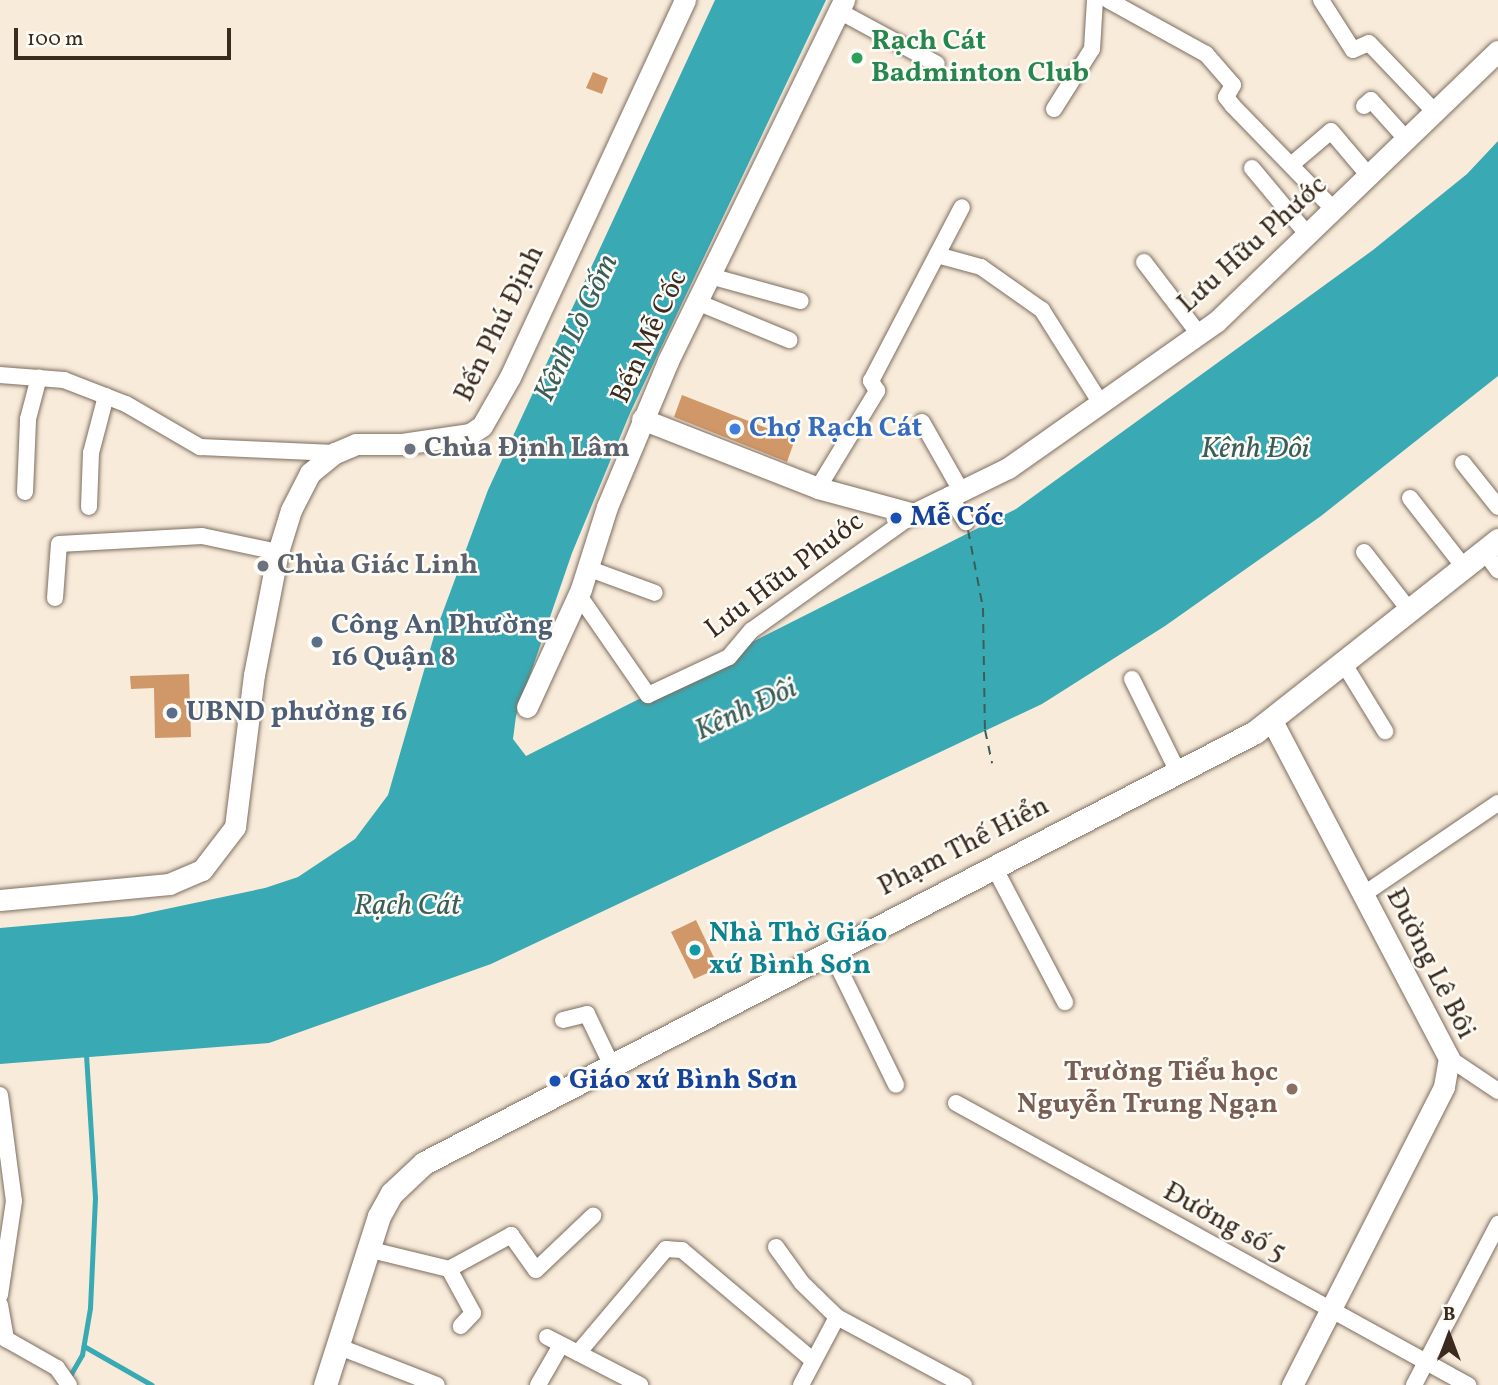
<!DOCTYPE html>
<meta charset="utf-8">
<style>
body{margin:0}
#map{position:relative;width:1498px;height:1385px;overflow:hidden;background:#f8ebda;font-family:Vollkorn,serif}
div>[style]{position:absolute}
.water>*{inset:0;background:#39aab4}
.stream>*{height:4.5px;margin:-2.25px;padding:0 2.25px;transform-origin:2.25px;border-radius:2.25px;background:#39aab4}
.ferry>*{height:2px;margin-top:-1px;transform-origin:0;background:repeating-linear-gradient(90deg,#3a5d5a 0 9px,transparent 0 16px)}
.building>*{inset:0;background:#d09869}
.roads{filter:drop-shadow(0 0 2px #7d6e60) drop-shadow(0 0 2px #7d6e60)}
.minor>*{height:16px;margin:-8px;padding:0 8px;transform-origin:8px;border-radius:8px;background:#fff}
.tertiary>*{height:21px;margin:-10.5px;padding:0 10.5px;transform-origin:10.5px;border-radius:10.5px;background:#fff}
.secondary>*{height:23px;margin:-11.5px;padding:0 11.5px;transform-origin:11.5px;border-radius:11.5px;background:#fff}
.dots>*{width:19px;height:19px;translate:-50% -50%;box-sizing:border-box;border:4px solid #fdfcf7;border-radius:50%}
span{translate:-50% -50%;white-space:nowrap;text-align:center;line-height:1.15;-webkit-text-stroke:5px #fdfcf7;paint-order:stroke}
.leisure-label{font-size:28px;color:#27864d;font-weight:700}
.left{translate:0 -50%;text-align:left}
.street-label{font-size:28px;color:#3b2a1e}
.shop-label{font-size:28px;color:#366cbe;font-weight:700}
.worship-label{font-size:28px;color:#5b616d;font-weight:700}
.transit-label{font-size:28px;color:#164399;font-weight:700}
.service-label{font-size:28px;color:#4e5e75;font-weight:700}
.culture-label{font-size:28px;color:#0d838f;font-weight:700}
.education-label{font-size:28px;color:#785e54;font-weight:700}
.right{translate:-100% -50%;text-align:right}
.water-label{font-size:30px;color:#3a5d5a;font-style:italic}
.north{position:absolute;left:1414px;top:1301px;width:70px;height:70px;-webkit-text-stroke:5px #fdfcf7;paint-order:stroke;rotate:0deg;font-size:19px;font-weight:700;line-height:28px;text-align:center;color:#3b2a1e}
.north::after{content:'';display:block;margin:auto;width:24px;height:32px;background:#3b2a1e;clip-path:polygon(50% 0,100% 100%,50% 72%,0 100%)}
.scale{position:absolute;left:14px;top:28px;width:217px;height:32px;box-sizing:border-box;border:4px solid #3b2a1e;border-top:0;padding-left:9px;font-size:21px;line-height:24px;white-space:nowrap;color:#3b2a1e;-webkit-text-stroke:5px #fdfcf7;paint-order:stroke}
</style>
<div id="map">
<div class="water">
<div style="clip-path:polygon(715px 0,826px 0,630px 413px,572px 553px,516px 716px,513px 739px,526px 756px,1016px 509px,1373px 250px,1467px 174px,1498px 141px,1498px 376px,1321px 516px,1165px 626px,1042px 704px,491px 964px,269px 1043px,0 1064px,0 928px,133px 916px,265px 888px,298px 877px,355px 839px,388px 795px,434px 636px,488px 490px)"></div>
</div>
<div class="stream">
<div style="left:84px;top:1346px;width:78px;rotate:29.8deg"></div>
<div style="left:68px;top:1379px;width:28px;rotate:-60deg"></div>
<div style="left:82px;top:1355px;width:48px;rotate:-80.3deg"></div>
<div style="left:90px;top:1308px;width:110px;rotate:-87.4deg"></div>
<div style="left:95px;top:1198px;width:145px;rotate:-93.6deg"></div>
</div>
<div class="ferry">
<div style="left:968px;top:530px;width:79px;rotate:79.1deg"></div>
<div style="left:983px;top:608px;width:122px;rotate:89.1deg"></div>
<div style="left:985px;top:730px;width:34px;rotate:78deg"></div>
</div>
<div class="building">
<div style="clip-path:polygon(593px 72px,608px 78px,602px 94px,586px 88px)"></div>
<div style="clip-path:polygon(682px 395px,795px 439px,787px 462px,674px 417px)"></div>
<div style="clip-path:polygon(189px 674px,191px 737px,155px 738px,154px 688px,131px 689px,130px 676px)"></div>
<div style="clip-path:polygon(696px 920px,719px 968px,694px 979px,671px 932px)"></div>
</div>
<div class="roads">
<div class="minor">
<div style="left:1108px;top:0;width:112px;rotate:28.9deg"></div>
<div style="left:1206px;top:54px;width:41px;rotate:48.9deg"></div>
<div style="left:1233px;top:85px;width:14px;rotate:120deg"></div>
<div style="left:1226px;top:97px;width:11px;rotate:52deg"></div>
<div style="left:1233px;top:106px;width:145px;rotate:45.8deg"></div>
<div style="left:1321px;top:0;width:59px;rotate:57.4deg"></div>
<div style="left:1353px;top:50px;width:17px;rotate:-24deg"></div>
<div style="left:1369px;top:43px;width:97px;rotate:46.3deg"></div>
<div style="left:839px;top:11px;width:111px;rotate:28.4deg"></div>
<div style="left:1364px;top:106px;width:9px;rotate:-41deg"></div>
<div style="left:1371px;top:100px;width:55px;rotate:47.9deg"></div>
<div style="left:1054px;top:109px;width:71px;rotate:-57.7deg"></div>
<div style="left:1092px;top:49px;width:49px;rotate:-86.5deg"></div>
<div style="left:1291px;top:165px;width:52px;rotate:-40.4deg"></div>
<div style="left:1331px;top:131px;width:60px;rotate:49.7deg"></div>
<div style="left:1252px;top:168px;width:86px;rotate:50.2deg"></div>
<div style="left:937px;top:255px;width:46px;rotate:15.3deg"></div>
<div style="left:981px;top:267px;width:75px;rotate:35.2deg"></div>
<div style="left:1042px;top:310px;width:109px;rotate:57.8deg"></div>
<div style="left:1144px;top:262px;width:89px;rotate:52.7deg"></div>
<div style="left:710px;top:276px;width:94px;rotate:15.4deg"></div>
<div style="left:697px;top:302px;width:100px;rotate:22.4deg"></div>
<div style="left:0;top:375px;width:64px;rotate:4.5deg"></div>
<div style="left:64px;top:380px;width:66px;rotate:21.2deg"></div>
<div style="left:126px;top:404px;width:86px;rotate:30.2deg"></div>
<div style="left:200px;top:447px;width:135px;rotate:2.5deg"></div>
<div style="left:922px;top:422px;width:77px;rotate:60.4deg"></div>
<div style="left:1463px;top:463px;width:56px;rotate:51.5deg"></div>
<div style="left:818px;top:488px;width:114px;rotate:-58.7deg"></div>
<div style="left:877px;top:391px;width:12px;rotate:-121deg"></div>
<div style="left:871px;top:381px;width:196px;rotate:-62.4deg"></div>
<div style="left:25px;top:492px;width:73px;rotate:-87.6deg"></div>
<div style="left:28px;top:419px;width:43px;rotate:-75.3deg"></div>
<div style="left:949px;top:495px;width:32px;rotate:58deg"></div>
<div style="left:1410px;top:498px;width:88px;rotate:52deg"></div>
<div style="left:89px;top:507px;width:54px;rotate:-87.9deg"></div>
<div style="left:91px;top:453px;width:59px;rotate:-75.3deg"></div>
<div style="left:1484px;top:551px;width:24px;rotate:54deg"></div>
<div style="left:1364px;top:552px;width:75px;rotate:52.1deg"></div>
<div style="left:587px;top:568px;width:72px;rotate:20.2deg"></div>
<div style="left:578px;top:594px;width:123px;rotate:55.3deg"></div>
<div style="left:648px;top:695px;width:89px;rotate:-25.1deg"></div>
<div style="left:729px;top:657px;width:35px;rotate:-50deg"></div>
<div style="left:752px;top:630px;width:199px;rotate:-35.6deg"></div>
<div style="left:55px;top:598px;width:54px;rotate:-85.8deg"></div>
<div style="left:59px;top:544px;width:143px;rotate:-3.2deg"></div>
<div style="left:202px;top:536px;width:78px;rotate:11.9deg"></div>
<div style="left:1344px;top:664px;width:79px;rotate:58.5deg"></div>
<div style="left:1132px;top:679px;width:104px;rotate:63.7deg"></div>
<div style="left:993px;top:865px;width:155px;rotate:62.3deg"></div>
<div style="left:1364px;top:894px;width:162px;rotate:-34.2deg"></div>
<div style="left:830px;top:950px;width:150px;rotate:63.9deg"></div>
<div style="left:563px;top:1020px;width:25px;rotate:-14deg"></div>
<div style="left:587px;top:1014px;width:58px;rotate:64.3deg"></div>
<div style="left:1449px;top:1058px;width:59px;rotate:34deg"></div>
<div style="left:0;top:1095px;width:107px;rotate:82.5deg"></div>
<div style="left:14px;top:1201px;width:95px;rotate:98.5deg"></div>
<div style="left:956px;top:1103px;width:585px;rotate:28.85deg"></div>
<div style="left:776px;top:1247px;width:44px;rotate:54.2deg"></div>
<div style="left:802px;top:1283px;width:49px;rotate:44.2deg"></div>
<div style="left:837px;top:1317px;width:144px;rotate:28.2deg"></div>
<div style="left:367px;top:1249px;width:84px;rotate:13.7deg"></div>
<div style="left:449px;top:1269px;width:71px;rotate:-28.7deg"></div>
<div style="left:511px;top:1235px;width:43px;rotate:54.5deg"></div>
<div style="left:536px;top:1270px;width:79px;rotate:-43.5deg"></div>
<div style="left:449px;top:1269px;width:50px;rotate:61.4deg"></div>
<div style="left:473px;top:1313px;width:18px;rotate:133deg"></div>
<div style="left:0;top:1305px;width:35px;rotate:80deg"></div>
<div style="left:6px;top:1339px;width:59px;rotate:29.6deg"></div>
<div style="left:57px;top:1368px;width:21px;rotate:55deg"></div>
<div style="left:547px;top:1337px;width:105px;rotate:27.3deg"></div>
<div style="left:337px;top:1346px;width:107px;rotate:21.3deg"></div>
<div style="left:578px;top:1353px;width:136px;rotate:-49.8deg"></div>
<div style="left:666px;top:1249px;width:16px;rotate:4deg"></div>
<div style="left:682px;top:1250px;width:172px;rotate:40.1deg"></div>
<div style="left:538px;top:1385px;width:46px;rotate:-60.1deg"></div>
<div style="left:801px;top:1385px;width:77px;rotate:-62.1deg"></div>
<div style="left:1414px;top:1385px;width:182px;rotate:-62.4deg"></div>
</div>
<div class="tertiary">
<div style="left:642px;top:419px;width:189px;rotate:21.4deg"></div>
<div style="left:818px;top:488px;width:99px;rotate:15.2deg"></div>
<div style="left:914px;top:514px;width:105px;rotate:-26.1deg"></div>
<div style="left:1008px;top:468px;width:254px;rotate:-35.1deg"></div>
<div style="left:1216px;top:322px;width:391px;rotate:-43.9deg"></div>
<div style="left:527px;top:707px;width:130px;rotate:-65.4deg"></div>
<div style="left:581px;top:589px;width:86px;rotate:-72.4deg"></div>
<div style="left:607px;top:507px;width:158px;rotate:-67.3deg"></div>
<div style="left:668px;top:361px;width:402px;rotate:-64deg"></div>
<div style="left:1272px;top:721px;width:381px;rotate:62.3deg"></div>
<div style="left:1449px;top:1058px;width:29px;rotate:100deg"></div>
<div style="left:1444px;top:1087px;width:335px;rotate:117deg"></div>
<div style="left:0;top:900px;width:170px;rotate:-5.4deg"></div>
<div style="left:169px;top:884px;width:36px;rotate:-23deg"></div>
<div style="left:202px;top:870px;width:54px;rotate:-52.5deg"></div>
<div style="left:235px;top:827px;width:153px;rotate:-82.9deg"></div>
<div style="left:254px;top:675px;width:125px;rotate:-79deg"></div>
<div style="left:278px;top:552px;width:44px;rotate:-72.8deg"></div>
<div style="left:291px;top:510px;width:42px;rotate:-62.8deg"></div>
<div style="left:310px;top:473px;width:32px;rotate:-39deg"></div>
<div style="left:335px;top:453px;width:23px;rotate:-23deg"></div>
<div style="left:356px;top:444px;width:46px"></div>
<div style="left:402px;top:444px;width:69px;rotate:-8.4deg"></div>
<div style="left:470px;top:434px;width:14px;rotate:-34deg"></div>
<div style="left:482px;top:426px;width:56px;rotate:-60.3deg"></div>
<div style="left:510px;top:377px;width:416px;rotate:-65.1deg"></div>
</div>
<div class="secondary">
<div style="left:325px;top:1385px;width:177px;rotate:-72.3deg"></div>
<div style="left:379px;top:1216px;width:26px;rotate:-61deg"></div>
<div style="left:392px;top:1193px;width:44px;rotate:-43.2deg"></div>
<div style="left:424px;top:1163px;width:936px;rotate:-27.41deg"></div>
<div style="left:1255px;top:732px;width:310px;rotate:-38.3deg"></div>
</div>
</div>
<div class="dots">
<div style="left:857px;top:58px;background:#2e9e5b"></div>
<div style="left:735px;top:429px;background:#3f7fe0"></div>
<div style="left:410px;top:449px;background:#6b7280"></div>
<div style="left:896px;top:518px;background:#1a4fb4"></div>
<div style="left:263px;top:566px;background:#6b7280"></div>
<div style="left:317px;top:642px;background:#5c6f8a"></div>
<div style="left:172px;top:713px;background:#5c6f8a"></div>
<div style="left:695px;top:950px;background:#0f9aa8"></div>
<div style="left:555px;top:1081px;background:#1a4fb4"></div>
<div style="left:1292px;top:1089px;background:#8d6e63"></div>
</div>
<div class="leisure-label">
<span class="left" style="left:871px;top:58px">Rạch Cát<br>Badminton Club</span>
</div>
<div class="street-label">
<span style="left:1253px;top:245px;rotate:-42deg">Lưu Hữu Phước</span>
<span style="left:500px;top:324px;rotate:-64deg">Bến Phú Định</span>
<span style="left:650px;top:337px;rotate:-65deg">Bến Mễ Cốc</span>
<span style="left:785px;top:576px;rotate:-37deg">Lưu Hữu Phước</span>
<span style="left:964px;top:847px;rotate:-27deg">Phạm Thế Hiển</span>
<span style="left:1430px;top:964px;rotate:63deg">Đường Lê Bôi</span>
<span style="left:1224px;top:1223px;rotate:29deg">Đường số 5</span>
</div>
<div class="shop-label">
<span class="left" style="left:749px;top:429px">Chợ Rạch Cát</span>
</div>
<div class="worship-label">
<span class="left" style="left:424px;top:449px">Chùa Định Lâm</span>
<span class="left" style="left:277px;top:566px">Chùa Giác Linh</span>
</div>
<div class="transit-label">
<span class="left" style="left:910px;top:518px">Mễ Cốc</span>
<span class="left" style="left:569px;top:1081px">Giáo xứ Bình Sơn</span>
</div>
<div class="service-label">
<span class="left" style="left:331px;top:642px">Công An Phường<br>16 Quận 8</span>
<span class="left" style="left:186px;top:713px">UBND phường 16</span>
</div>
<div class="culture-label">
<span class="left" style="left:709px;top:950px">Nhà Thờ Giáo<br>xứ Bình Sơn</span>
</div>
<div class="education-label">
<span class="right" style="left:1278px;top:1089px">Trường Tiểu học<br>Nguyễn Trung Ngạn</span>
</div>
<div class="water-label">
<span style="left:577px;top:328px;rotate:-65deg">Kênh Lò Gốm</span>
<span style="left:1255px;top:449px">Kênh Đôi</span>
<span style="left:746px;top:710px;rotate:-25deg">Kênh Đôi</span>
<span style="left:407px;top:906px">Rạch Cát</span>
</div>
<div class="north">B</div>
<div class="scale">100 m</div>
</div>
